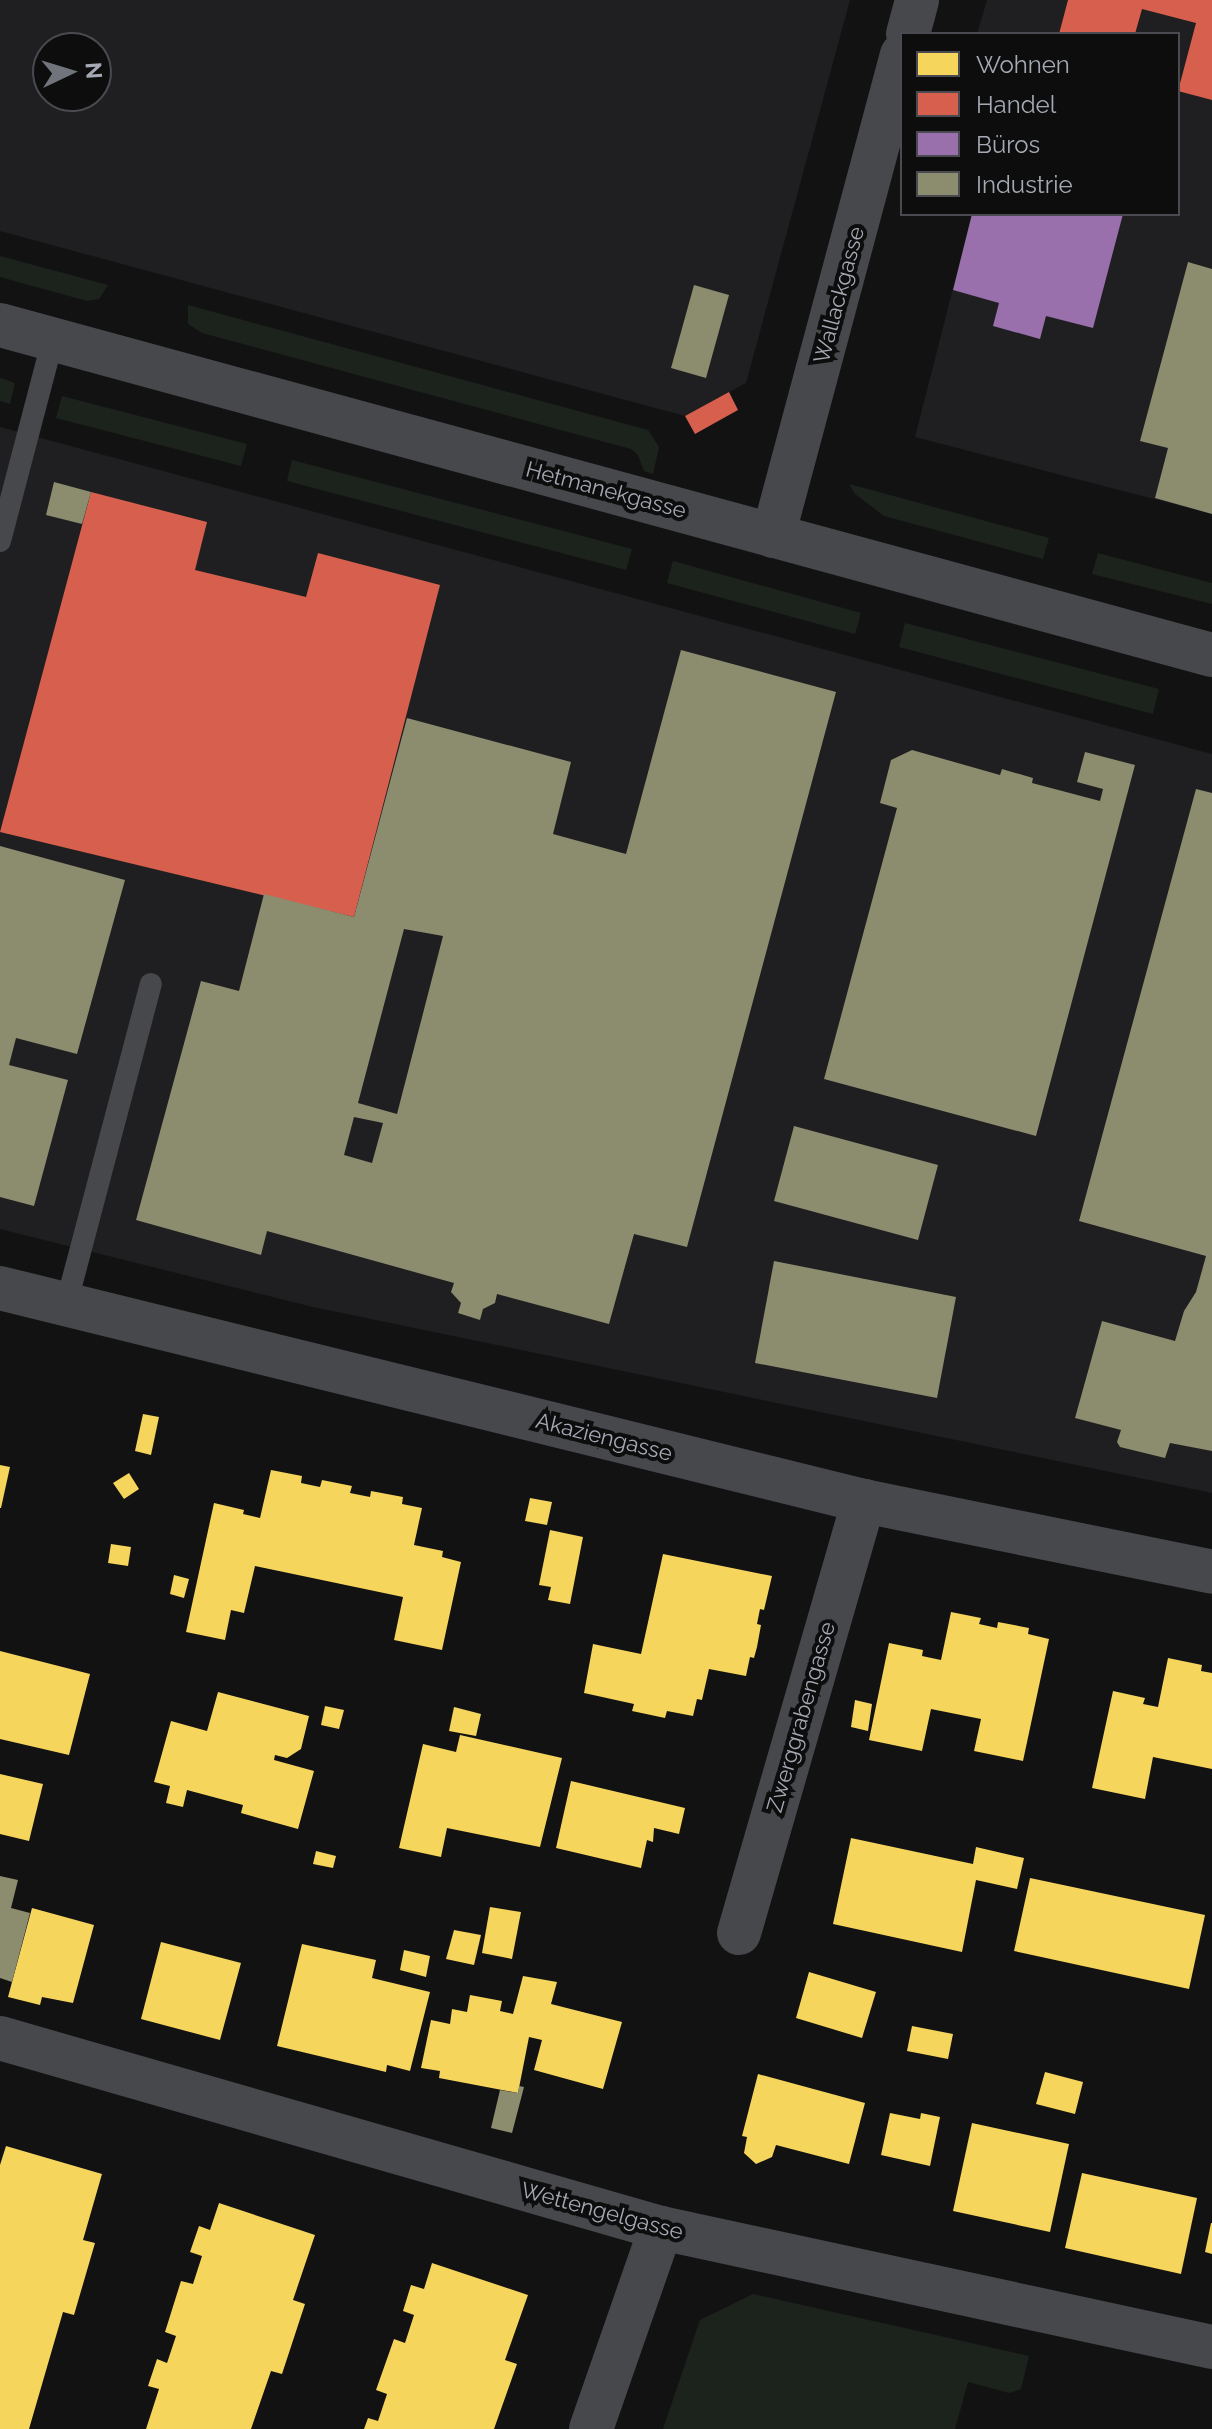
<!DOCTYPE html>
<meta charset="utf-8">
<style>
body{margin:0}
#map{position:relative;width:1212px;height:2429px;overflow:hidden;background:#121213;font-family:Raleway,sans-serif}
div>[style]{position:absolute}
.built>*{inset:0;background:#1f1f21}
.green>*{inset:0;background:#1c231d}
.homes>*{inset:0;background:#f6d55c}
.shops>*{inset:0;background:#d6604d}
.offices>*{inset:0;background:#9970ab}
.industry>*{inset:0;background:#8c8c6e}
.service>*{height:22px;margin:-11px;padding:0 11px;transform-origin:11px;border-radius:11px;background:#47484b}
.minor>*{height:44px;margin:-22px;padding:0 22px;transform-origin:22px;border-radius:22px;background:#47484b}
span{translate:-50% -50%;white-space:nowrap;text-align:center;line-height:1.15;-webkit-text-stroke:8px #0d0d0e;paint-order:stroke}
.street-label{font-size:22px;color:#a4a9b3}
.legend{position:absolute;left:900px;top:32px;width:280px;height:184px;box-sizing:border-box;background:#0d0d0e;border:2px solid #494b50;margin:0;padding:10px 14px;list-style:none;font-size:24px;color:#a4a9b3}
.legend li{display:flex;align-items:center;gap:16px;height:40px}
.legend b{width:40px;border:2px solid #494b50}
.north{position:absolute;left:32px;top:32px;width:80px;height:80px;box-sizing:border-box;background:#0d0d0e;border:2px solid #494b50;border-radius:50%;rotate:86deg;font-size:22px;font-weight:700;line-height:32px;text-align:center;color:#a4a9b3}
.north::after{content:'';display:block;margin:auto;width:28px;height:36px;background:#71747b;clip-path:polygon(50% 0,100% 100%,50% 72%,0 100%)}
</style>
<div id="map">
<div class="built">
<div style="clip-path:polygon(evenodd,0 0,850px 0,746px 383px,685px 416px,0 231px,0 0,48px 48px,96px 48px,96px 96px,48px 96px,48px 48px)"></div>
<div style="clip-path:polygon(987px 0,1212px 0,1212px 514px,915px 437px,972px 214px,1178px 214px,1178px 34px,977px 34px)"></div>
<div style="clip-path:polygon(0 427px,1212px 754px,1212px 1493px,313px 1307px,0 1229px)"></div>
</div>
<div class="green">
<div style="clip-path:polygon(0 256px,108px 285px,99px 299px,87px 301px,0 277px)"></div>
<div style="clip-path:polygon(188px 305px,648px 430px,659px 447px,653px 474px,644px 471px,638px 455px,631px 449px,202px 333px,188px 324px)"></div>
<div style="clip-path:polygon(0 378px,15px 383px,10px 404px,0 401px)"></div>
<div style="clip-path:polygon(62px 396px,247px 444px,241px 466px,56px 418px)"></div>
<div style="clip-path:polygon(292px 460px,632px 549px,626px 570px,287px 481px)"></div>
<div style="clip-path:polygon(849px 484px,1049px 538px,1043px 559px,884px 516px,855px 494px)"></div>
<div style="clip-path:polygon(1098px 553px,1212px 583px,1212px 604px,1092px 574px)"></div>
<div style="clip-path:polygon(673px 561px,861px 613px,855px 634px,667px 583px)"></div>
<div style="clip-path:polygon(905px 623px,1159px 689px,1153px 714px,899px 647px)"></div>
<div style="clip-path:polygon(753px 2294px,1029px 2356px,1021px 2389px,1009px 2393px,968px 2382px,955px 2429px,663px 2429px,700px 2320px)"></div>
</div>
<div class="homes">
<div style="clip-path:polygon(143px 1414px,159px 1417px,151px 1455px,135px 1451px)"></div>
<div style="clip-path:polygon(0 1465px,10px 1467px,1px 1508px,0 1508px)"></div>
<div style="clip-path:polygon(271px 1470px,302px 1476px,301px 1483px,320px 1487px,322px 1480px,352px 1486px,350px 1493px,370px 1497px,371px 1491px,403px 1497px,402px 1504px,422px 1508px,414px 1545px,443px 1551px,442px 1557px,461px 1562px,442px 1650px,394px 1640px,403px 1597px,255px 1566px,244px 1613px,231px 1610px,225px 1640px,186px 1632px,214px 1503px,244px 1510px,243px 1514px,260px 1518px)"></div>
<div style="clip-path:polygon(129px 1473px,139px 1489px,124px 1499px,113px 1483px)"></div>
<div style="clip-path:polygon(530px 1498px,552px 1502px,547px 1525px,525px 1521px)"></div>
<div style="clip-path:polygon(550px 1530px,583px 1537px,570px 1604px,548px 1600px,551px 1587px,539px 1585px)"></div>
<div style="clip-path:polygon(111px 1544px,131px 1547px,128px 1566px,108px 1563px)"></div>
<div style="clip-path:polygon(663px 1554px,772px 1576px,764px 1610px,760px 1609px,757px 1624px,761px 1625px,757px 1647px,754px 1658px,750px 1657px,746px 1676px,709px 1669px,702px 1700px,697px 1699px,693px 1716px,667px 1711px,665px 1718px,632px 1711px,634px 1704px,584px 1693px,593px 1644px,641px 1654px)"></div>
<div style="clip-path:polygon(174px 1575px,189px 1579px,184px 1598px,170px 1594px)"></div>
<div style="clip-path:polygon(951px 1612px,981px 1618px,979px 1624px,997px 1628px,998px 1622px,1029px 1628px,1028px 1634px,1049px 1639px,1023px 1761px,974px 1751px,981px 1719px,931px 1709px,922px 1751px,869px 1740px,889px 1643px,923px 1650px,922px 1656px,941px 1660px)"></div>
<div style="clip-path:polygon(0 1651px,90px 1674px,69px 1755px,0 1739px)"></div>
<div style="clip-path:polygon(1168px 1658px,1202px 1665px,1201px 1671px,1212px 1673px,1212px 1769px,1153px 1757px,1145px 1799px,1092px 1788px,1113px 1691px,1145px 1698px,1143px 1704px,1158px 1707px)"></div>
<div style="clip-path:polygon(218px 1692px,309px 1716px,301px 1749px,287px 1758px,275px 1755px,274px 1760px,314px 1771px,298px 1829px,241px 1813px,243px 1805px,187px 1790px,183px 1807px,166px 1803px,170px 1786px,154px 1782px,171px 1721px,207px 1731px)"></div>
<div style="clip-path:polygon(855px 1700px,872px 1704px,868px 1731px,851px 1727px)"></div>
<div style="clip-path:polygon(325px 1706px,344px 1710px,339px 1729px,321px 1725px)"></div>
<div style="clip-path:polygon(454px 1707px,481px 1714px,476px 1736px,449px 1731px)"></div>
<div style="clip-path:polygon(460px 1735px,562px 1758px,540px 1847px,447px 1828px,441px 1857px,399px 1848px,423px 1744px,456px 1752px)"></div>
<div style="clip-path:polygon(0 1774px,43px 1784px,29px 1841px,0 1834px)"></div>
<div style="clip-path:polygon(571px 1781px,685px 1808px,679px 1834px,654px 1828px,653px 1842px,647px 1840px,641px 1868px,556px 1848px)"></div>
<div style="clip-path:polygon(851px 1838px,973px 1864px,976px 1847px,1024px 1858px,1017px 1889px,976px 1880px,962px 1952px,833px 1924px)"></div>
<div style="clip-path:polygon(316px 1851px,336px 1856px,333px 1868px,313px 1864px)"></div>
<div style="clip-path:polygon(1030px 1878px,1205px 1915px,1189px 1989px,1014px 1951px)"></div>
<div style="clip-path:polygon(490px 1907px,521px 1912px,512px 1959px,482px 1953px)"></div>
<div style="clip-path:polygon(32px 1908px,94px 1925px,73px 2003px,42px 1997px,40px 2005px,8px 1997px)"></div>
<div style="clip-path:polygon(454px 1930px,481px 1935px,474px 1965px,446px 1959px)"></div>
<div style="clip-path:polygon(161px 1942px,241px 1963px,220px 2040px,141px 2019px)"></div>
<div style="clip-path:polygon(302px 1944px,376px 1960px,372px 1978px,430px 1992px,410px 2071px,387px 2065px,386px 2072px,277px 2046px)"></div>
<div style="clip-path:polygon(404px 1950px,430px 1956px,426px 1977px,400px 1970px)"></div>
<div style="clip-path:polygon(809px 1972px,876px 1992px,862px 2038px,796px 2018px)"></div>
<div style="clip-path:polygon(523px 1976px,557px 1982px,551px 2004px,622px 2022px,603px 2089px,534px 2070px,542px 2040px,529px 2037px,518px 2093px,439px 2078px,440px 2071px,421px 2068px,431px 2020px,450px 2024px,452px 2009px,467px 2012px,470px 1995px,502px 2001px,500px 2011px,513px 2014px)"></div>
<div style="clip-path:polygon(912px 2026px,953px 2034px,948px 2059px,907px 2051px)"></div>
<div style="clip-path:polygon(1045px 2072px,1083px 2082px,1075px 2114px,1036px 2104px)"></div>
<div style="clip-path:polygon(758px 2074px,865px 2103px,849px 2164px,776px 2145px,772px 2157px,756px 2164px,744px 2153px,747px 2137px,742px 2136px)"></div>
<div style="clip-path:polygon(890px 2113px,920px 2119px,921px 2113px,940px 2117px,930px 2166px,881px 2155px)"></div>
<div style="clip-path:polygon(972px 2123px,1069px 2144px,1050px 2232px,953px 2211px)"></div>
<div style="clip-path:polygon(6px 2146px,102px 2174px,83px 2240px,95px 2243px,74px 2315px,63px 2312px,29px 2429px,0 2429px,0 2165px)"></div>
<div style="clip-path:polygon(1082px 2173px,1197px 2198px,1181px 2274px,1065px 2248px)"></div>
<div style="clip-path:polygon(219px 2203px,315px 2235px,293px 2300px,305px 2304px,282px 2374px,271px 2371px,251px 2429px,146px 2429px,159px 2389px,148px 2386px,157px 2359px,167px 2363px,176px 2336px,165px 2332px,181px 2281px,193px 2284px,202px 2256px,190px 2252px,199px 2226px,210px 2230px)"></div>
<div style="clip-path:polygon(1211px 2223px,1212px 2223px,1212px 2254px,1205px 2252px)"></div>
<div style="clip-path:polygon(432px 2263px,528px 2295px,505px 2360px,517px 2364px,494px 2429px,364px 2429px,368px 2418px,378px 2421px,387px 2394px,376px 2390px,394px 2339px,405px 2343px,414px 2315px,403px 2311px,411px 2285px,424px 2289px)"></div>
</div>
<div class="shops">
<div style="clip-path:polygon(1068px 0,1212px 0,1212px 100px,1178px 91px,1196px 23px,1142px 9px,1135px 34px,1059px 34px)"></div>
<div style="clip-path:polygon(729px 392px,738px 410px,695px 434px,685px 416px)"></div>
<div style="clip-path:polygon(91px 492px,207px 522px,195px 570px,306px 597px,318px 553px,440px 585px,354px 917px,0 832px)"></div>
</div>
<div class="offices">
<div style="clip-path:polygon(972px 214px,1123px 214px,1093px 328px,1046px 316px,1040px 339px,993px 326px,999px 303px,953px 290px)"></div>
</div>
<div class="industry">
<div style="clip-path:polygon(1188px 262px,1212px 269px,1212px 514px,1155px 498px,1168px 448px,1140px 441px)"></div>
<div style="clip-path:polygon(694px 285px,729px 295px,706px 378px,671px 368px)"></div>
<div style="clip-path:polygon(54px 482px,91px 492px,82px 524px,46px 515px)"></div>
<div style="clip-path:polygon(evenodd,681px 650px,836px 692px,687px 1247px,634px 1234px,609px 1324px,497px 1294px,495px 1303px,483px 1309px,480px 1320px,458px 1313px,461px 1303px,451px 1292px,454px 1283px,267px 1231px,261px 1255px,136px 1220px,201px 981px,239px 991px,264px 894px,354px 917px,407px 718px,571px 762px,553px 834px,626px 854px,681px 650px,404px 929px,443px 936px,397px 1114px,358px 1103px,404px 929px,681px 650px,354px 1117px,383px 1123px,372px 1163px,344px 1155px,354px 1117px)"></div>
<div style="clip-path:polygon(912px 750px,1000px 775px,1002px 769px,1033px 778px,1032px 783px,1100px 801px,1103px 789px,1077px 782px,1085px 752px,1135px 765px,1036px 1136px,824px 1079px,897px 808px,880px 803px,891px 760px)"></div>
<div style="clip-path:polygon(1196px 789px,1212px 793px,1212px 1451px,1170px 1443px,1165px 1458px,1120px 1447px,1117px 1442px,1121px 1430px,1075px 1418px,1102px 1321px,1175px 1341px,1184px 1311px,1196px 1292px,1206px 1256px,1079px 1221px)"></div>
<div style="clip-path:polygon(0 846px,125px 880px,77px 1054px,16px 1038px,9px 1065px,68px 1080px,34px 1206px,0 1197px)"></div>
<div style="clip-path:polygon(794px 1126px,938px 1165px,918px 1240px,774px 1201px)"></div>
<div style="clip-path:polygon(774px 1261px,956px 1297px,937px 1398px,755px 1363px)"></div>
<div style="clip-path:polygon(0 1876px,18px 1880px,11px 1908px,30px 1913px,12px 1982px,0 1978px)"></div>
<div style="clip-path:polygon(519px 2086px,524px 2087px,512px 2133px,491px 2128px,500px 2090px,518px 2093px)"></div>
</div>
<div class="service">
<div style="left:0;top:541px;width:209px;rotate:-75.3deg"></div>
<div style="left:66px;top:1305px;width:332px;rotate:-75.2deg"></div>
</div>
<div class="minor">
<div style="left:908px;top:34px;width:35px;rotate:-75deg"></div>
<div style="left:0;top:325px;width:1256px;rotate:15.23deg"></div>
<div style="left:773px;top:536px;width:498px;rotate:-75deg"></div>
<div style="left:0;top:1288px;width:890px;rotate:13.85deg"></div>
<div style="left:864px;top:1501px;width:355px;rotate:11.5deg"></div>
<div style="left:739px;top:1933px;width:450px;rotate:-73.9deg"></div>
<div style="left:0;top:2038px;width:688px;rotate:16.04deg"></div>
<div style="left:661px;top:2228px;width:564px;rotate:12.19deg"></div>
<div style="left:591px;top:2429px;width:213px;rotate:-70.8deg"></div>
</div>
<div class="street-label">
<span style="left:839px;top:295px;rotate:-75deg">Wallackgasse</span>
<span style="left:606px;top:490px;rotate:15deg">Hetmanekgasse</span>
<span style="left:604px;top:1437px;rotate:14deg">Akaziengasse</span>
<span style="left:801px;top:1717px;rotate:-74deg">Zwerggrabengasse</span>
<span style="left:602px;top:2211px;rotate:15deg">Wettengelgasse</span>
</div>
<ul class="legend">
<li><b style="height:22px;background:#f6d55c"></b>Wohnen</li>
<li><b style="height:22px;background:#d6604d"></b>Handel</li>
<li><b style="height:22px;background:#9970ab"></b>Büros</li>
<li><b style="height:22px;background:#8c8c6e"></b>Industrie</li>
</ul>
<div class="north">N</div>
</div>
